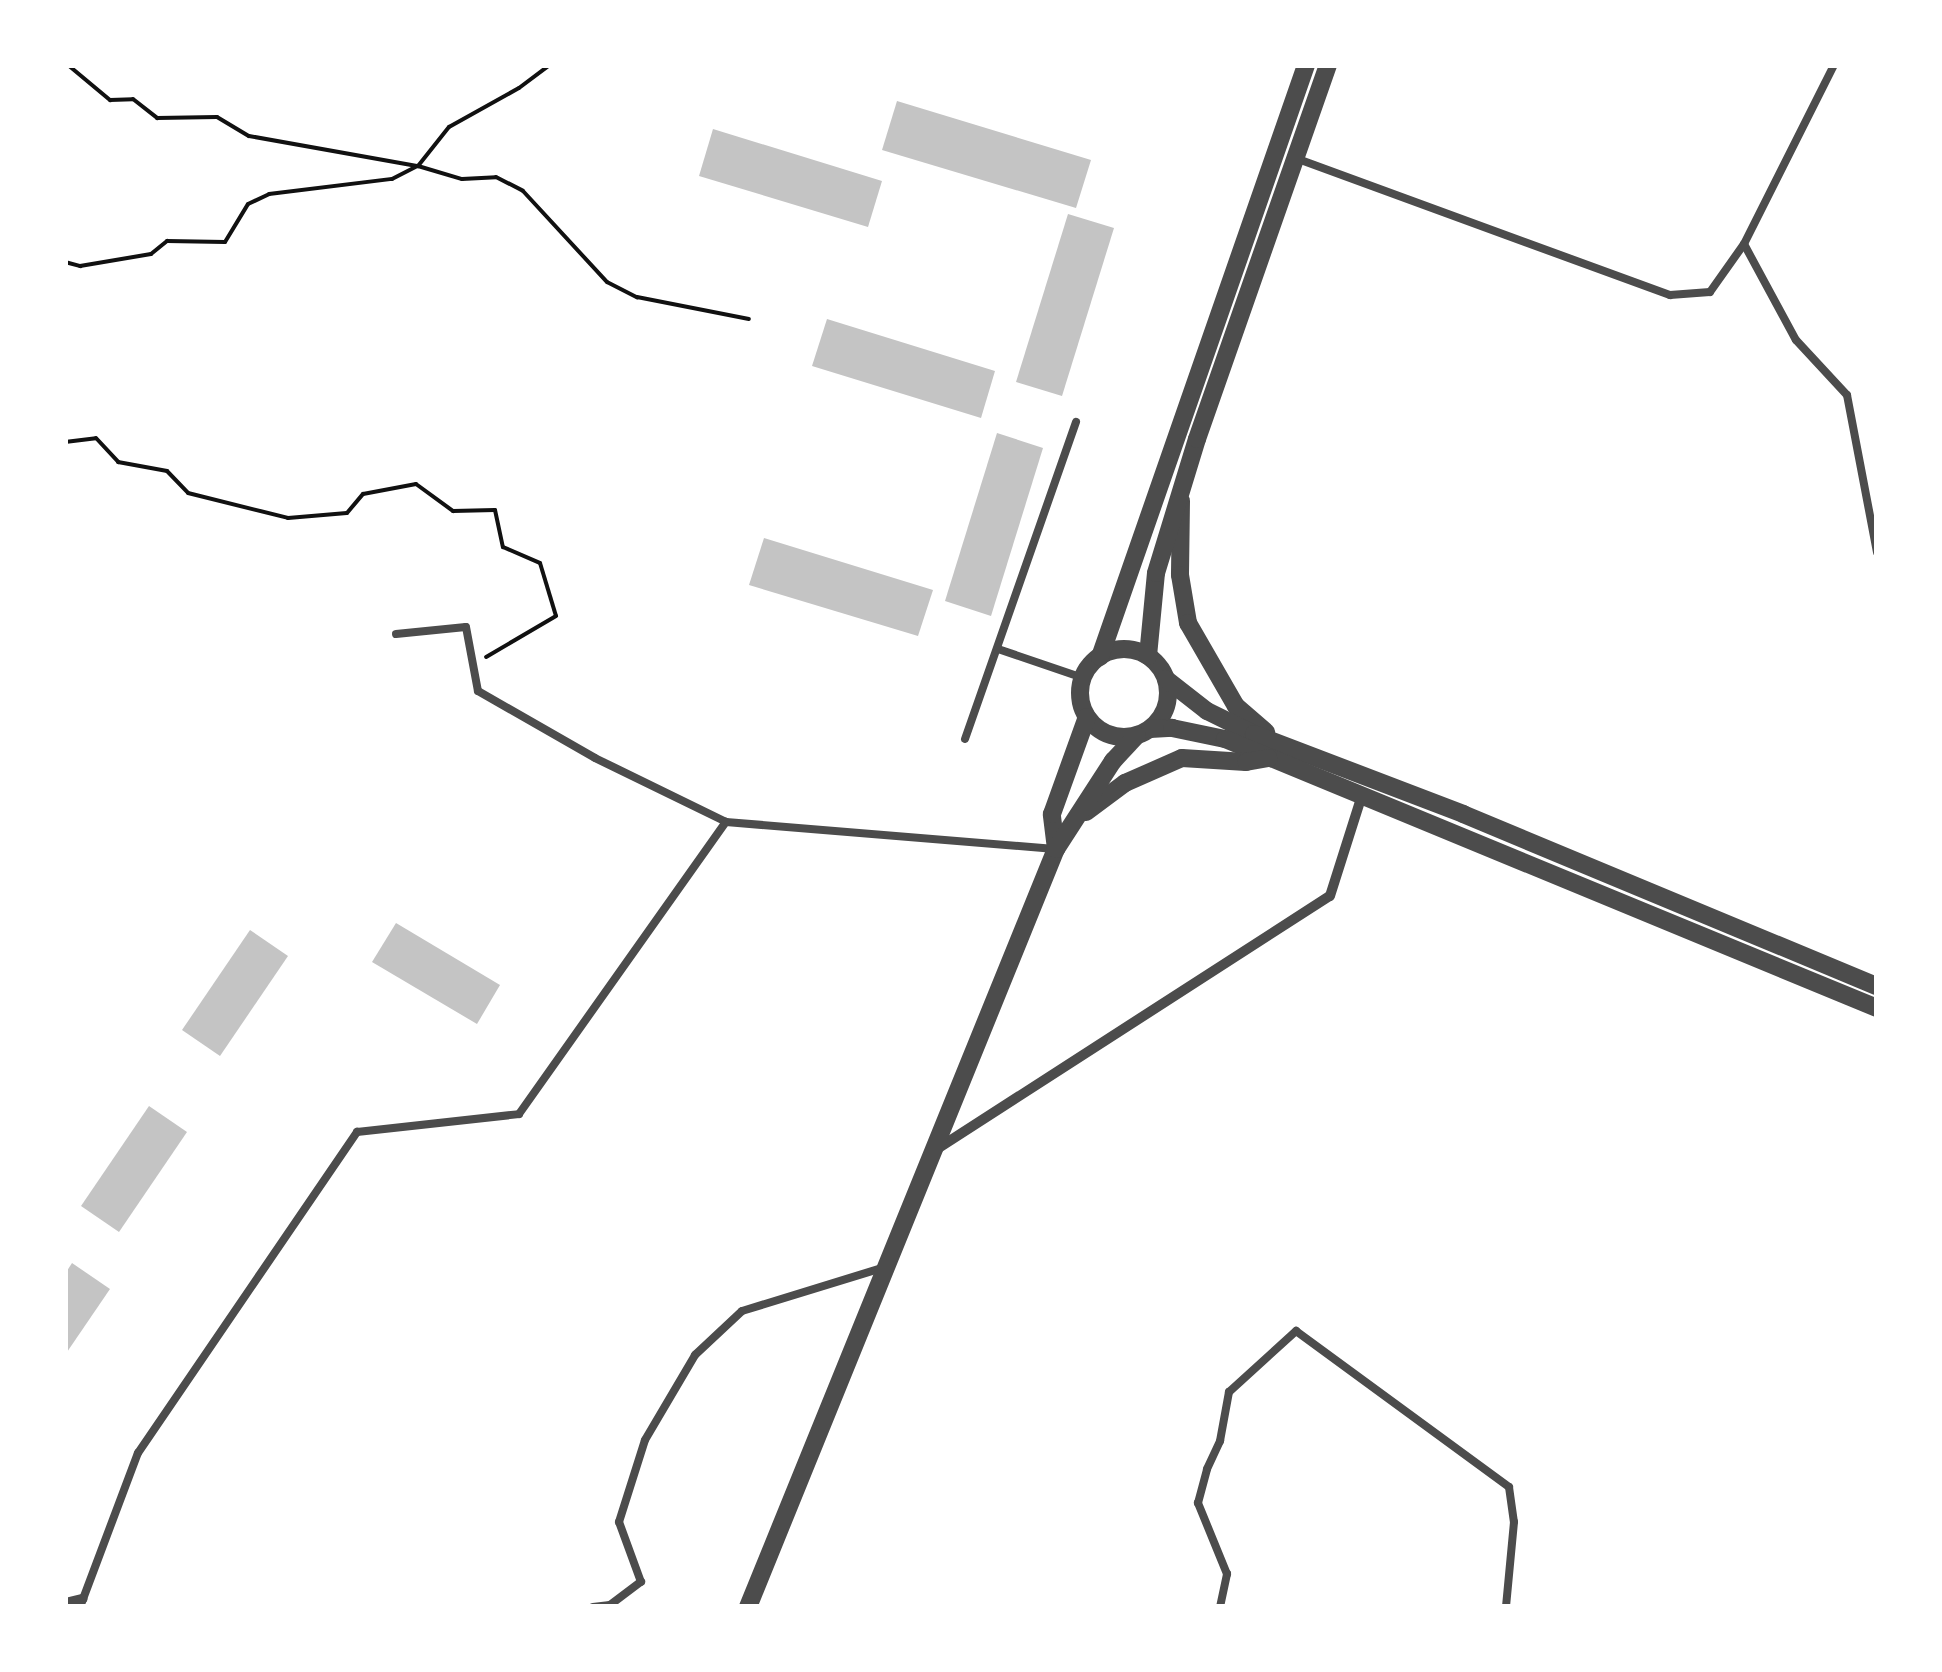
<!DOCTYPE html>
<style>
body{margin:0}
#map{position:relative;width:1942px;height:1672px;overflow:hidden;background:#fff;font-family:Cabin,sans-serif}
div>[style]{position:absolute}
.building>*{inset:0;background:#c4c4c4}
.path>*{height:4px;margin:-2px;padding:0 2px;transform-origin:2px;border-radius:2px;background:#111}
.service>*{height:8px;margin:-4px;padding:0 4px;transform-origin:4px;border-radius:4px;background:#4c4c4c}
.minor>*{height:10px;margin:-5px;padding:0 5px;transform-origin:5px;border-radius:5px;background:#4c4c4c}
.tertiary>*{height:18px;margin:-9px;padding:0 9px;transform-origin:9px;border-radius:9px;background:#4c4c4c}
.tertiary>.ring{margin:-9px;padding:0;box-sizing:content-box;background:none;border:18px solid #4c4c4c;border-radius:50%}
span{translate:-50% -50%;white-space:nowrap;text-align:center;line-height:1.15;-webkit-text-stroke:10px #fff;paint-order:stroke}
.frame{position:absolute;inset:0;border:68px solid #fff;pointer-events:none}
</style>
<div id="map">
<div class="building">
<div style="clip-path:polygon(897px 101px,1091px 160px,1076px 208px,882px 150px)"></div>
<div style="clip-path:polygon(713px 129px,882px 181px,868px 227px,699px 176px)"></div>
<div style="clip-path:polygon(1068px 214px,1114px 228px,1062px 396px,1016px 382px)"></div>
<div style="clip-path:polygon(827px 319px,995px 371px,981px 418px,812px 366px)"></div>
<div style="clip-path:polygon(997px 433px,1043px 448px,991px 616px,945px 601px)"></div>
<div style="clip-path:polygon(764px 538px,933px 590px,918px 636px,749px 585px)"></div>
<div style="clip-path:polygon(396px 923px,500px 985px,477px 1024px,372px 962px)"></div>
<div style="clip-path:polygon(250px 930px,288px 956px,220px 1056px,182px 1030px)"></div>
<div style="clip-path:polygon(149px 1106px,187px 1132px,119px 1232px,81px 1206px)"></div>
<div style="clip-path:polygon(72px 1263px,110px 1289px,65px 1355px,65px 1274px)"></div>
</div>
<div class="path">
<div style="left:68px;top:65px;width:55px;rotate:39.8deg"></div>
<div style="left:110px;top:100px;width:23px;rotate:-2deg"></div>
<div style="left:133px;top:99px;width:31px;rotate:38deg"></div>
<div style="left:157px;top:118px;width:60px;rotate:-1deg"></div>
<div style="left:217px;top:117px;width:37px;rotate:31deg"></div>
<div style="left:249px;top:136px;width:172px;rotate:10.1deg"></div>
<div style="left:418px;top:166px;width:46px;rotate:16.5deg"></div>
<div style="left:462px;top:179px;width:34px;rotate:-3deg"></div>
<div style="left:496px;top:177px;width:30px;rotate:27deg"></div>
<div style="left:523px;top:191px;width:124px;rotate:47.3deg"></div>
<div style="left:607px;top:282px;width:34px;rotate:27deg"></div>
<div style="left:637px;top:297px;width:114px;rotate:11.1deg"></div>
<div style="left:65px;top:262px;width:16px;rotate:15deg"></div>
<div style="left:80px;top:266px;width:72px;rotate:-9.6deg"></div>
<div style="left:151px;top:254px;width:21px;rotate:-39deg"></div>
<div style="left:167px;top:241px;width:58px;rotate:1deg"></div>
<div style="left:225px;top:242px;width:44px;rotate:-58.8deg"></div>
<div style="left:248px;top:204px;width:23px;rotate:-25deg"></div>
<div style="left:269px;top:194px;width:124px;rotate:-7deg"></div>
<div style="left:392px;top:179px;width:29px;rotate:-27deg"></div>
<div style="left:418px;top:166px;width:50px;rotate:-51.5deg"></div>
<div style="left:449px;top:127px;width:80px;rotate:-29.1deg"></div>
<div style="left:519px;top:88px;width:39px;rotate:-37deg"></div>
<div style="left:65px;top:442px;width:31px;rotate:-7deg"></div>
<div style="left:96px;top:438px;width:33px;rotate:47deg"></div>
<div style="left:118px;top:462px;width:50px;rotate:10.4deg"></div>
<div style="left:167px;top:471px;width:30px;rotate:46deg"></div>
<div style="left:188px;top:493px;width:103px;rotate:14deg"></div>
<div style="left:288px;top:518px;width:59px;rotate:-4.8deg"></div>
<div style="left:347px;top:513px;width:25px;rotate:-50deg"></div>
<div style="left:363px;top:494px;width:54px;rotate:-10.7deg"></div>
<div style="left:416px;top:484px;width:46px;rotate:36.1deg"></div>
<div style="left:453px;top:511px;width:42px;rotate:-1.4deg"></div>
<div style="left:495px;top:510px;width:38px;rotate:78deg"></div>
<div style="left:503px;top:547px;width:40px;rotate:23.4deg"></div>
<div style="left:540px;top:563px;width:55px;rotate:73.2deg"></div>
<div style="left:556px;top:616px;width:81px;rotate:149.6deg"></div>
</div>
<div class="service">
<div style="left:1834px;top:65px;width:200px;rotate:116.7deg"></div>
<div style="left:1744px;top:244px;width:109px;rotate:61.6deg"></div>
<div style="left:1796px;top:340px;width:75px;rotate:47.2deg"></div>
<div style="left:1847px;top:395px;width:160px;rotate:79.2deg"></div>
<div style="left:1298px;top:159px;width:396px;rotate:20.1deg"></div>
<div style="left:1670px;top:295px;width:40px;rotate:-4.3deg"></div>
<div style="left:1710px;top:292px;width:59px;rotate:-54.7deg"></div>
<div style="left:396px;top:634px;width:70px;rotate:-5.7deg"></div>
<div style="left:466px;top:627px;width:65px;rotate:79.4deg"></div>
<div style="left:478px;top:691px;width:135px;rotate:29.8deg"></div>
<div style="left:595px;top:758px;width:146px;rotate:26deg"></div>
<div style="left:726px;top:822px;width:330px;rotate:4.7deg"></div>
<div style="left:998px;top:649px;width:90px;rotate:18.8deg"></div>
<div style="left:965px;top:739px;width:336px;rotate:-70.7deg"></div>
<div style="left:80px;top:1607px;width:165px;rotate:-69.4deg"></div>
<div style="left:138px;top:1453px;width:389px;rotate:-55.7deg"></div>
<div style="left:357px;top:1132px;width:163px;rotate:-6.3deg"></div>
<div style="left:519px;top:1114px;width:358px;rotate:-54.7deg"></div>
<div style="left:593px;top:1607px;width:17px;rotate:-7deg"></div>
<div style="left:610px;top:1605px;width:39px;rotate:-37deg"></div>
<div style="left:641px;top:1582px;width:64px;rotate:-110.1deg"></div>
<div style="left:619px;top:1522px;width:86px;rotate:-72.4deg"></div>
<div style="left:645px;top:1440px;width:99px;rotate:-59.5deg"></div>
<div style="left:695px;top:1355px;width:64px;rotate:-43.1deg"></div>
<div style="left:742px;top:1311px;width:146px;rotate:-17.1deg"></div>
<div style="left:1220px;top:1607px;width:34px;rotate:-78deg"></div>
<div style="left:1227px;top:1574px;width:77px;rotate:-112.2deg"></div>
<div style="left:1198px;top:1503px;width:35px;rotate:-75deg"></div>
<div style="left:1207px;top:1469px;width:31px;rotate:-65deg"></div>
<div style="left:1220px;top:1441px;width:50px;rotate:-79.6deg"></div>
<div style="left:1229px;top:1392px;width:91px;rotate:-42.3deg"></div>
<div style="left:1296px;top:1331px;width:264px;rotate:36.2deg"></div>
<div style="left:1509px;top:1487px;width:35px;rotate:82deg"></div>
<div style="left:1514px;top:1522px;width:85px;rotate:95.4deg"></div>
</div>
<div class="minor">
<div style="left:937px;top:1149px;width:467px;rotate:-32.8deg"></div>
<div style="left:1330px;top:896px;width:106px;rotate:-72.4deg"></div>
<div style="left:65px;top:1603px;width:18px;rotate:-13deg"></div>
</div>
<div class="tertiary">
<div style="left:1181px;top:501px;width:74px;rotate:90.8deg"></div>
<div style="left:1180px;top:575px;width:49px;rotate:80.5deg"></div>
<div style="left:1188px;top:623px;width:96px;rotate:60deg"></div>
<div style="left:1236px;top:706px;width:40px;rotate:41deg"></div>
<div class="ring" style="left:1080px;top:649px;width:70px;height:70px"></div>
<div style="left:1148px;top:656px;width:83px;rotate:-84.5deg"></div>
<div style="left:1156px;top:573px;width:140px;rotate:-73deg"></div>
<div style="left:1197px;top:439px;width:396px;rotate:-70.7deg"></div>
<div style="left:1100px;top:657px;width:627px;rotate:-70.81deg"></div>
<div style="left:1166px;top:679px;width:52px;rotate:38deg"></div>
<div style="left:1207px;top:711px;width:52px;rotate:26.1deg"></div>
<div style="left:1254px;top:734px;width:224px;rotate:20.9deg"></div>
<div style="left:1463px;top:814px;width:448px;rotate:22.6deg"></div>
<div style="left:1150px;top:729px;width:22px;rotate:-3deg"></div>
<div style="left:1172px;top:728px;width:54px;rotate:11.7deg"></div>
<div style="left:1225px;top:739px;width:705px;rotate:22.42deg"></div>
<div style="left:1086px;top:812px;width:49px;rotate:-36.6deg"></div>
<div style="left:1125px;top:783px;width:62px;rotate:-23.7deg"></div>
<div style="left:1182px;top:758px;width:64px;rotate:3.6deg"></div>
<div style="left:1246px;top:762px;width:23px;rotate:-10deg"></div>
<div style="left:1056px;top:849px;width:35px;rotate:-97deg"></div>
<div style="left:1052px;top:814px;width:103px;rotate:-70.2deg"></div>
<div style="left:748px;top:1607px;width:818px;rotate:-67.89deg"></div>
<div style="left:1056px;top:849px;width:105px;rotate:-57.1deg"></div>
<div style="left:1113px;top:761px;width:35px;rotate:-47deg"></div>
</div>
<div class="frame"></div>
</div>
